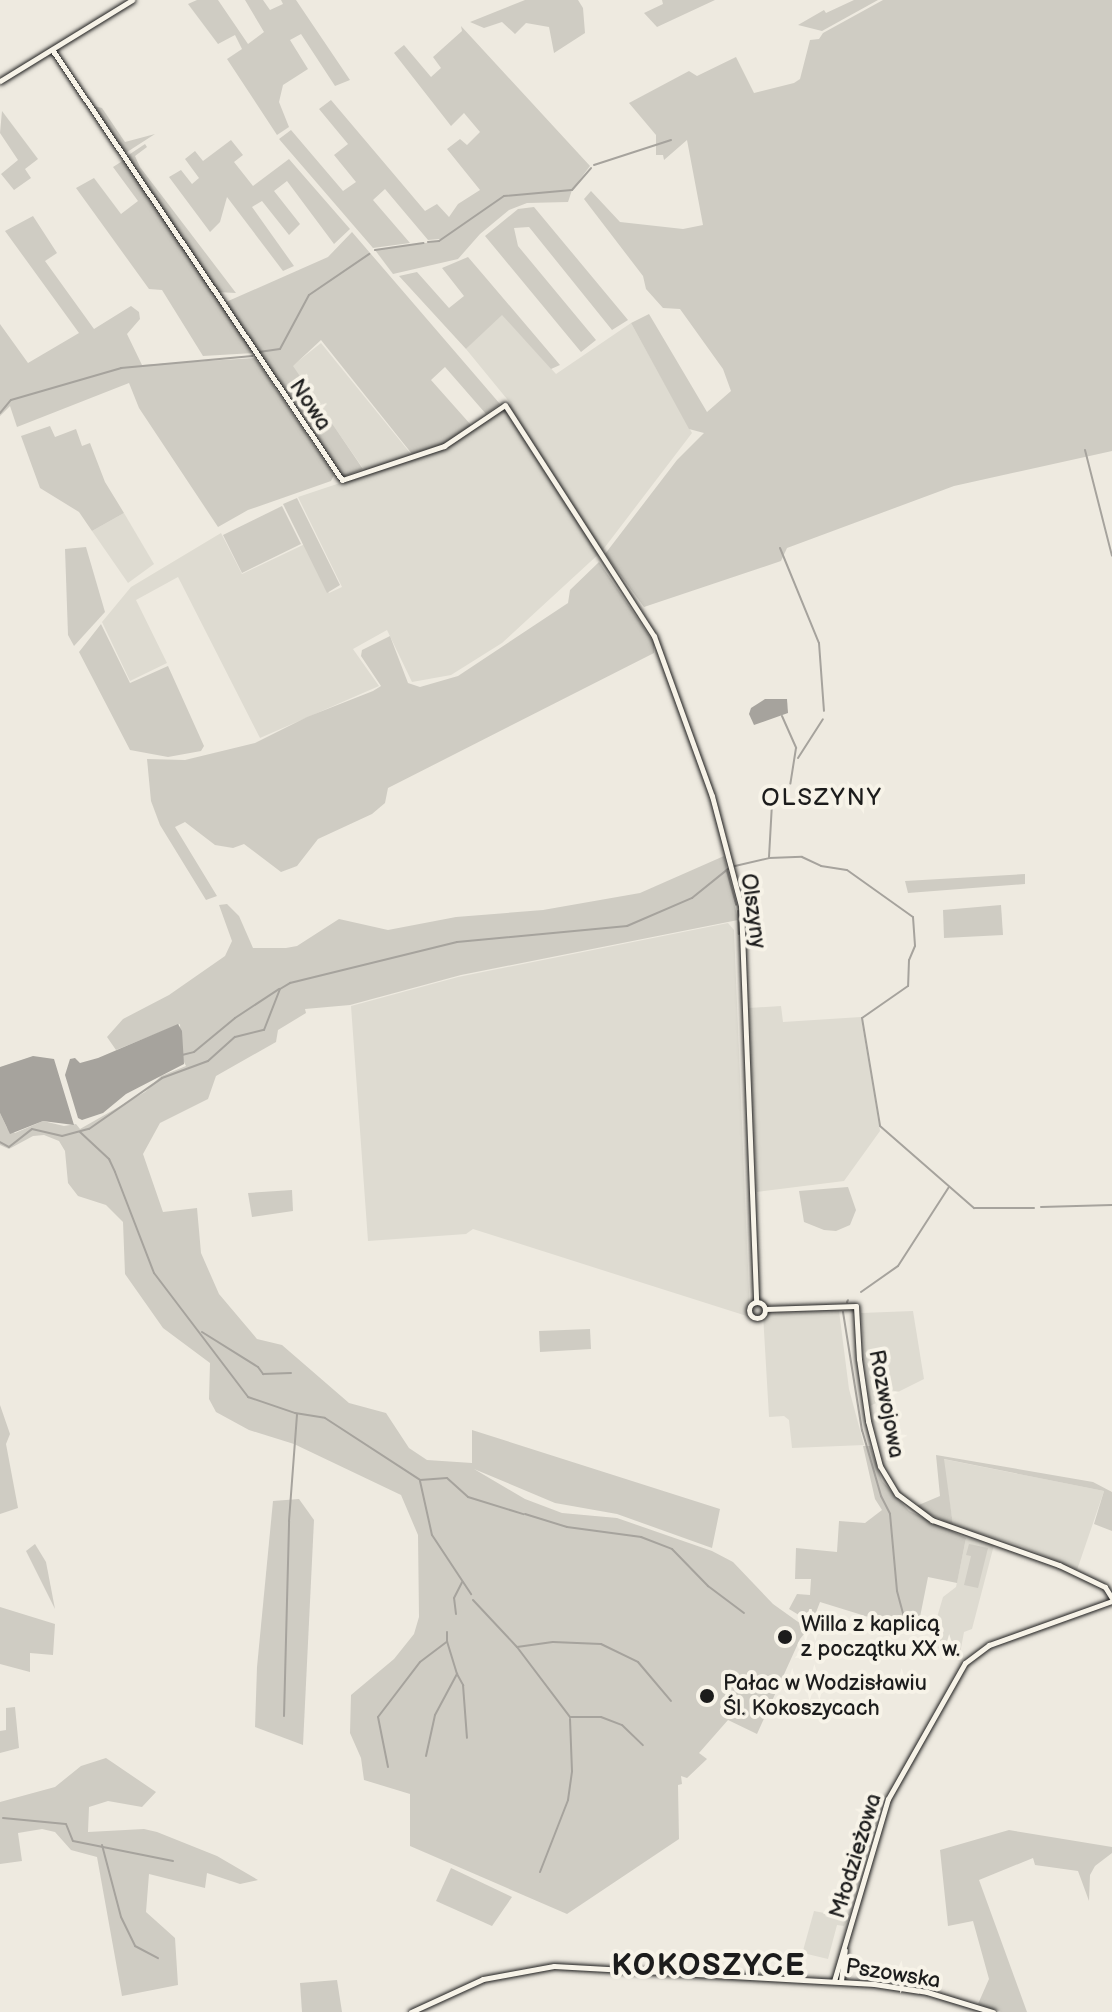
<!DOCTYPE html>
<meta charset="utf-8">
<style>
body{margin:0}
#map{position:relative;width:1112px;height:2012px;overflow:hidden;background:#eeeae0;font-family:"Balsamiq Sans",sans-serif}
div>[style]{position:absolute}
.built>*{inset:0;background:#dedbd1}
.green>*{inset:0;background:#cfccc3}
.water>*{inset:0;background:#a6a39d}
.stream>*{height:2px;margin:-1px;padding:0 1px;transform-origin:1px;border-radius:1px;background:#a6a39d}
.roads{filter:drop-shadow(0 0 2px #1c1c1c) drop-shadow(0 0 2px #1c1c1c)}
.secondary>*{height:5px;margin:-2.5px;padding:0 2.5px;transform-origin:2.5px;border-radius:2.5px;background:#f7f3e8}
.secondary>.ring{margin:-2.5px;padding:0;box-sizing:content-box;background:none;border:5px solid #f7f3e8;border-radius:50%}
.dots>*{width:22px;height:22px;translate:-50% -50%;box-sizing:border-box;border:4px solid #f7f3e8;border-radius:50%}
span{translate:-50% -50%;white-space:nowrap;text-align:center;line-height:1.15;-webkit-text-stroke:8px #f7f3e8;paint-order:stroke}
.street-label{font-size:22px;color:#1c1c1c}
.poi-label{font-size:22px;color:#1c1c1c}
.left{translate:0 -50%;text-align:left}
.neighbourhood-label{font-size:24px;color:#1c1c1c;letter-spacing:2px}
.district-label{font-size:30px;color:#1c1c1c;font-weight:700;letter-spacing:2px}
</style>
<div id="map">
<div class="built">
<div style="clip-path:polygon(502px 314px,556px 374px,631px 323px,692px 433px,602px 551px,502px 643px,451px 675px,412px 682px,387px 630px,353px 649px,379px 686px,260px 738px,178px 577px,136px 600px,167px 663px,130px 681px,102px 622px,131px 587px,221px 533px,242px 574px,305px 544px,329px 593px,342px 587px,298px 497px,367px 474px,292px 366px,321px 343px,415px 459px,444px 448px,511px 404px,466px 349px)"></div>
<div style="clip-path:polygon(124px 513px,154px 564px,128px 583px,92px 531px)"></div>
<div style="clip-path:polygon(728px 923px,734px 930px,750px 1317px,473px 1229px,466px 1234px,368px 1241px,351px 1006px,458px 977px)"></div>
<div style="clip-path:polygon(781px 1006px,783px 1022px,861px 1017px,880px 1131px,844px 1181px,757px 1192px,749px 1008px)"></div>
<div style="clip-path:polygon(839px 1311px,849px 1389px,864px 1445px,792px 1448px,789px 1420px,784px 1416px,769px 1417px,763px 1314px)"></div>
<div style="clip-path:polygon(913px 1311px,924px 1379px,870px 1406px,861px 1313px)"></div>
<div style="clip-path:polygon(943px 1459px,1104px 1491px,1077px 1570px,1022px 1546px,953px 1525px)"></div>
<div style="clip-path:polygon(966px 1538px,994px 1545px,972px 1629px,964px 1632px,959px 1659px,938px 1648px,940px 1637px,933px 1631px,943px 1597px,956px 1587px)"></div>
<div style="clip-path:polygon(814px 1911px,849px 1918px,844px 1926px,837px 1925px,828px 1959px,803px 1953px,799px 1965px)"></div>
</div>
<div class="green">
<div style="clip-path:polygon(197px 0,218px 0,248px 44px,264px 32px,245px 0,263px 0,270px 10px,283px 4px,281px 0,296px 0,350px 80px,335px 86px,301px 34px,290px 40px,308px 69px,283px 85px,279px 102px,289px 127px,277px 135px,227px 59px,242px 49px,235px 35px,218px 44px,188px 4px)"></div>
<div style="clip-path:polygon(525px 0,578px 0,583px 8px,585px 33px,554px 53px,549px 27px,526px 23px,515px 34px,502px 22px,484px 28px,470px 22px)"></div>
<div style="clip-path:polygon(662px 0,715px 0,657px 27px,644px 13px,663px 4px)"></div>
<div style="clip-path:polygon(854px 0,878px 0,822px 31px,798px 25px,824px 10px,826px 13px)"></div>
<div style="clip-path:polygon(883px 0,1112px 0,1112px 451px,954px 486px,787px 548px,781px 561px,644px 607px,605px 554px,677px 460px,704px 433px,689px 429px,631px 323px,649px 314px,707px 412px,731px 391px,723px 369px,680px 309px,663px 308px,646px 289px,643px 276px,584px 199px,591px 191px,620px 222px,683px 229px,703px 225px,687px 140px,664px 160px,663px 155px,656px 155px,656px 135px,629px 103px,689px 71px,697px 76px,736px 57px,754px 93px,794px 83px,800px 79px,810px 40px,819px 39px,823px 33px)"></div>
<div style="clip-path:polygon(461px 26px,590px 166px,572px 190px,568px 202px,527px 203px,509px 210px,480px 234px,458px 259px,393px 274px,375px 250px,439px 241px,440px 239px,428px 240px,385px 189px,373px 200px,410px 243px,373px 248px,279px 139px,291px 130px,343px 191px,356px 182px,334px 155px,348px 144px,319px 109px,331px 100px,425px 211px,437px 204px,449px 217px,458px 204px,480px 190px,447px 149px,460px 139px,467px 145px,480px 132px,464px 113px,451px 126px,394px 53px,404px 45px,431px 77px,441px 68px,433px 57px,462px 31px)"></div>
<div style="clip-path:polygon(94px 106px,102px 108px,125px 142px,155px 134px,124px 154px)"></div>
<div style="clip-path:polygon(2px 111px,38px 159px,25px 169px,31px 178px,14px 190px,1px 174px,18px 160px,0 133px)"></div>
<div style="clip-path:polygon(231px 140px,243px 155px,234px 162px,253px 186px,289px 159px,350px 229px,334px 244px,287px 181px,274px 191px,300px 224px,289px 235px,262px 201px,252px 207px,294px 266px,283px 271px,227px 197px,220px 222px,210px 232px,169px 177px,181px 170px,192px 184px,199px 178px,185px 159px,195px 151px,203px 161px)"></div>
<div style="clip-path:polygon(145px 144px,147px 147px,135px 156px,140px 167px,236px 293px,217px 292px,127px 156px)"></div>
<div style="clip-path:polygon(124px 160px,254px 353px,203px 356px,162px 290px,149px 289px,76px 188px,94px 178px,121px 214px,138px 201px,113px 167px)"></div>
<div style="clip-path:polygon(534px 207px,628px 320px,612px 330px,529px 227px,514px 228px,518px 246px,596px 340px,581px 352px,485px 236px,518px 209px)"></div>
<div style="clip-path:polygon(33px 216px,57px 253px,45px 261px,94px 329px,131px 306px,139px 312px,140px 319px,127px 334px,142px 365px,255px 358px,334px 475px,331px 481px,248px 510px,218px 527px,139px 408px,129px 383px,17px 427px,10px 406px,0 416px,0 324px,28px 363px,79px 333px,5px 231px)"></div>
<div style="clip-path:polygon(352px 232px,500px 404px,486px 414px,445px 367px,431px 380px,471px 425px,443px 444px,412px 454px,321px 340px,293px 366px,363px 469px,345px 476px,340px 475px,226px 302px,328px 257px)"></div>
<div style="clip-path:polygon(468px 257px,486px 278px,560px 365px,551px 369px,502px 315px,466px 349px,399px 276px,417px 272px,449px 308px,464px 296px,442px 268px)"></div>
<div style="clip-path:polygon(50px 426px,55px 437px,76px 429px,82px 446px,90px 443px,105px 482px,124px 513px,92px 531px,79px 512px,40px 488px,21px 436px)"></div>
<div style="clip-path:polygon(297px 498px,340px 585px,327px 593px,283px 504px)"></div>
<div style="clip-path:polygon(282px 506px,301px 544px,242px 573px,223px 535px)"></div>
<div style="clip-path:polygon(86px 547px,105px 612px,74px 646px,68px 635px,65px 549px)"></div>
<div style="clip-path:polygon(599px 562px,654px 643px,654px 653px,388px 788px,385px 803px,372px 814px,318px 839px,297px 866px,281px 872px,244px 844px,233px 848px,215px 845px,185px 822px,175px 827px,217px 896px,206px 900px,160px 825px,151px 801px,147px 759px,185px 760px,255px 743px,307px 717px,373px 691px,381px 686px,361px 656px,362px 650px,390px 636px,408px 683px,420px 687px,458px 676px,568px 603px,570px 590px)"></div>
<div style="clip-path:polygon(101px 624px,130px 683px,168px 666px,204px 746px,201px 751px,168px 757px,130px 750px,79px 652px)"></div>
<div style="clip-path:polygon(724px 856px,738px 920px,461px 975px,350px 1005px,305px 1009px,306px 1013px,278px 1030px,276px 1042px,216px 1076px,208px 1099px,160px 1123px,143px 1154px,163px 1212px,197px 1208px,201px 1253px,219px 1294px,257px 1339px,282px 1345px,349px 1403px,386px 1413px,409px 1448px,427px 1460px,472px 1463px,472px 1430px,720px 1509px,712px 1548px,617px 1514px,555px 1503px,474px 1469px,525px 1499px,562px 1513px,617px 1518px,712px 1551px,733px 1562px,773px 1604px,808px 1629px,800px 1639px,757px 1734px,728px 1720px,699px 1753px,707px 1759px,687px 1778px,681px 1776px,682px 1784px,678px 1785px,679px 1839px,567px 1914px,410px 1846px,410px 1794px,364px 1780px,361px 1758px,350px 1733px,351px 1695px,394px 1659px,414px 1634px,419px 1617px,418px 1535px,401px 1495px,294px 1444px,249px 1430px,216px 1412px,209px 1399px,210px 1363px,163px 1328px,125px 1274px,123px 1222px,106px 1205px,78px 1196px,68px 1183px,65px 1151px,59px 1141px,44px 1135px,33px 1136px,9px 1149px,0 1145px,0 1113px,7px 1128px,15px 1133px,43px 1121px,64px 1126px,76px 1124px,80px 1129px,145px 1092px,161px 1076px,186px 1066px,181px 1056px,180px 1024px,116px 1050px,107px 1037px,123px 1019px,169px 995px,225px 956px,232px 941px,219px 905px,227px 904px,239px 916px,253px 948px,286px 948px,297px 946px,339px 919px,388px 930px,456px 917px,543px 910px,640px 893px)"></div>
<div style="clip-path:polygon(1025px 874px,1025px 884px,908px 893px,905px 881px)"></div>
<div style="clip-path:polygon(1001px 905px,1003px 935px,944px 938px,943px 910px)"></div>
<div style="clip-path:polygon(848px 1187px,856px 1210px,850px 1225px,836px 1231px,824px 1230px,804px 1222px,799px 1191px)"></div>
<div style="clip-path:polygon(292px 1190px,293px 1211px,252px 1217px,248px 1193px)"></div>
<div style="clip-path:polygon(590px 1329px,591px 1349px,540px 1352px,539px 1331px)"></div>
<div style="clip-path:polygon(0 1405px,10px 1434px,6px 1444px,18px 1508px,0 1514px)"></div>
<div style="clip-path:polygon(863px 1446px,870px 1446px,882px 1481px,909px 1511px,966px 1538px,957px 1583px,928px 1577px,917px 1632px,820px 1602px,812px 1623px,789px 1609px,797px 1594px,810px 1595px,811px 1579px,795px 1579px,796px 1548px,837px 1552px,839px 1521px,865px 1523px,882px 1510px,875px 1499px)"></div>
<div style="clip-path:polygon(936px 1455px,1093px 1482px,1112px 1492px,1112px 1531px,1094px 1524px,1104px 1491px,944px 1459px,953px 1525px,914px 1507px,940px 1496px)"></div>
<div style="clip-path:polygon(299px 1499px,314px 1520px,303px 1745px,255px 1727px,257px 1667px,273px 1501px)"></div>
<div style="clip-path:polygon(35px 1544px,46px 1562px,55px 1609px,26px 1551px)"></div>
<div style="clip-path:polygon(969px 1544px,988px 1548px,978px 1588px,964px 1585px,971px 1556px,966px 1555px)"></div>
<div style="clip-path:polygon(0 1607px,55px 1624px,53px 1655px,30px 1653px,30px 1672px,0 1664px)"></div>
<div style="clip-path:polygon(15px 1707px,19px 1748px,0 1753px,0 1731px,6px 1730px,6px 1708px)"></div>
<div style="clip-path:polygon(106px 1758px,156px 1792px,142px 1807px,108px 1801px,89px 1807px,88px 1832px,144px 1829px,157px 1832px,217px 1856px,258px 1880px,240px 1884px,207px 1873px,205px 1888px,149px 1874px,146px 1912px,175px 1938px,178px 1985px,122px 1996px,97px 1857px,71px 1850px,55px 1832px,42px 1829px,18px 1833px,22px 1861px,0 1864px,0 1802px,55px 1787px,81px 1766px)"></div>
<div style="clip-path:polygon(1009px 1830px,1112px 1847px,1112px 1853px,1095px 1866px,1090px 1875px,1089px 1901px,1078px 1871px,1035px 1865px,1033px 1858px,979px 1880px,1027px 2012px,1001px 2012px,978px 2004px,989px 1979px,973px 1921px,948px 1926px,940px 1850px)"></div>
<div style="clip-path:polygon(451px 1868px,512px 1897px,492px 1926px,436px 1901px)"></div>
<div style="clip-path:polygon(337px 1980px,342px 2012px,302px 2012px,300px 1983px)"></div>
</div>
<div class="water">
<div style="clip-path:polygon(765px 699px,787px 699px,788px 713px,754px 725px,749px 714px,751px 708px)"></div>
<div style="clip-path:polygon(178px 1024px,182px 1031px,184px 1064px,126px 1094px,103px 1113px,82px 1120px,78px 1118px,65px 1075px,70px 1059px,75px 1058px,80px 1063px,98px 1058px)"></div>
<div style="clip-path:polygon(33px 1056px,54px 1059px,74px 1125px,43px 1121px,10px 1134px,0 1113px,0 1067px)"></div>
</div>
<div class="stream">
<div style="left:594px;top:165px;width:81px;rotate:-18deg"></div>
<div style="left:428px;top:242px;width:11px;rotate:-5deg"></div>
<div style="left:439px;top:241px;width:79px;rotate:-34.7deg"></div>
<div style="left:504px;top:196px;width:68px;rotate:-5deg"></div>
<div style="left:572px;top:190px;width:29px;rotate:-49deg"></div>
<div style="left:375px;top:250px;width:49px;rotate:-8.1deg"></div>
<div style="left:259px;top:352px;width:21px;rotate:-8deg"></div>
<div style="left:280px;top:349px;width:61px;rotate:-61.8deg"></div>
<div style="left:309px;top:295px;width:73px;rotate:-34.3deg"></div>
<div style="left:0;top:413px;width:17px;rotate:-50deg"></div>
<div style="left:11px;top:400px;width:115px;rotate:-16.2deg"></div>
<div style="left:121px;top:368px;width:132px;rotate:-5.2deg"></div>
<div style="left:1085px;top:450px;width:109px;rotate:75.7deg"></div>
<div style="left:780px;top:548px;width:103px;rotate:67.7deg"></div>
<div style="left:819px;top:643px;width:68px;rotate:85.8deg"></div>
<div style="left:782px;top:716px;width:35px;rotate:66deg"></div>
<div style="left:796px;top:748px;width:36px;rotate:99deg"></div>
<div style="left:798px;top:758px;width:46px;rotate:-57.3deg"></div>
<div style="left:769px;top:857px;width:54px;rotate:-86.8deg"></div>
<div style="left:735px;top:866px;width:35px;rotate:-13deg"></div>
<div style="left:769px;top:858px;width:33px;rotate:-2deg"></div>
<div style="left:802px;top:857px;width:21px;rotate:25deg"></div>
<div style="left:821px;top:866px;width:26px;rotate:9deg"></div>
<div style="left:847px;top:870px;width:81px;rotate:35.5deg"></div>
<div style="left:913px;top:917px;width:29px;rotate:86deg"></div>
<div style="left:915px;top:946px;width:15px;rotate:113deg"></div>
<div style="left:909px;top:960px;width:26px;rotate:92deg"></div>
<div style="left:908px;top:986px;width:56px;rotate:145.2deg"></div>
<div style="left:862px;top:1018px;width:109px;rotate:80.5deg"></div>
<div style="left:880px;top:1126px;width:125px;rotate:41.1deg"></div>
<div style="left:974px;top:1208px;width:60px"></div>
<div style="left:727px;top:871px;width:35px;rotate:75deg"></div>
<div style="left:738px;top:911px;width:23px;rotate:88deg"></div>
<div style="left:182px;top:1055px;width:12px;rotate:-14deg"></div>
<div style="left:194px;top:1052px;width:53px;rotate:-39.7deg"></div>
<div style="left:235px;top:1018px;width:53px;rotate:-33.4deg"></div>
<div style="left:80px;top:1132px;width:40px;rotate:43deg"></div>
<div style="left:109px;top:1159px;width:14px;rotate:65deg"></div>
<div style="left:115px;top:1172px;width:108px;rotate:68.9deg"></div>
<div style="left:154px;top:1273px;width:156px;rotate:52.8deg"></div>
<div style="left:248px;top:1397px;width:50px;rotate:18.8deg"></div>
<div style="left:295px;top:1413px;width:30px;rotate:9deg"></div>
<div style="left:325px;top:1418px;width:113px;rotate:33.1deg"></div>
<div style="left:420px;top:1480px;width:27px;rotate:-4deg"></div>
<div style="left:447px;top:1478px;width:28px;rotate:42deg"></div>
<div style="left:468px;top:1497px;width:58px;rotate:17.2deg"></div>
<div style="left:0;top:1142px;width:10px;rotate:29deg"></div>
<div style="left:9px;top:1147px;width:29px;rotate:-38deg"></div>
<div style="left:32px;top:1129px;width:31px;rotate:13deg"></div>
<div style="left:62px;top:1136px;width:28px;rotate:-15deg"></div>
<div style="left:89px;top:1129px;width:89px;rotate:-34.9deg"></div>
<div style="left:162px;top:1078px;width:49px;rotate:-20.3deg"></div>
<div style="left:208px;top:1061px;width:36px;rotate:-42deg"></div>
<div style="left:235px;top:1037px;width:30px;rotate:-14deg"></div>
<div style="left:264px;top:1030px;width:44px;rotate:-68.7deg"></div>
<div style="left:280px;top:989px;width:12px;rotate:-31deg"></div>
<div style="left:290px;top:983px;width:172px;rotate:-13.8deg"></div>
<div style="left:457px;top:942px;width:171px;rotate:-5.4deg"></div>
<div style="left:627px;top:926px;width:71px;rotate:-23.3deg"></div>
<div style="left:692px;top:898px;width:46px;rotate:-38.9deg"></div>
<div style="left:1041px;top:1207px;width:71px;rotate:-1.6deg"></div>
<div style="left:861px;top:1292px;width:45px;rotate:-35.1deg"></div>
<div style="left:898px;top:1266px;width:94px;rotate:-57.2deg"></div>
<div style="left:847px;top:1302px;width:2px;rotate:-63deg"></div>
<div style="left:843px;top:1312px;width:120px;rotate:80.9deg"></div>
<div style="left:862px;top:1430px;width:69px;rotate:73.9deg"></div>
<div style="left:881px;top:1496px;width:20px;rotate:63deg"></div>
<div style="left:890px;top:1514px;width:77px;rotate:84.8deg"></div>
<div style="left:897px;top:1591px;width:30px;rotate:75deg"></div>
<div style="left:202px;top:1332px;width:66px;rotate:32deg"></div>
<div style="left:258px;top:1367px;width:9px;rotate:54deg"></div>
<div style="left:263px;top:1374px;width:28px;rotate:-2deg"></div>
<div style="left:420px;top:1481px;width:55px;rotate:77.5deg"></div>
<div style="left:432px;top:1535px;width:71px;rotate:56.5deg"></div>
<div style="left:525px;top:1514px;width:44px;rotate:17.2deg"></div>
<div style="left:567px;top:1527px;width:75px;rotate:7.7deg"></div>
<div style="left:641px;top:1537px;width:33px;rotate:21deg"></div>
<div style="left:672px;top:1549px;width:52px;rotate:45.8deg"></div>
<div style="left:708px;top:1586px;width:45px;rotate:36.9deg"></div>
<div style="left:473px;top:1600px;width:64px;rotate:46.9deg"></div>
<div style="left:517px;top:1647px;width:36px;rotate:-8deg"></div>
<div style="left:553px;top:1642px;width:48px;rotate:2.4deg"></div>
<div style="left:601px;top:1644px;width:41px;rotate:25.9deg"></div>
<div style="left:638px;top:1662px;width:51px;rotate:49.8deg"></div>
<div style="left:456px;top:1614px;width:16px;rotate:-97deg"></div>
<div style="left:454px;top:1598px;width:18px;rotate:-63deg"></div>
<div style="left:517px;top:1647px;width:88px;rotate:52.9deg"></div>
<div style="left:570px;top:1717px;width:31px"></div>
<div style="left:601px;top:1717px;width:22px;rotate:21deg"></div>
<div style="left:622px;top:1725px;width:29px;rotate:44deg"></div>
<div style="left:457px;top:1674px;width:13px;rotate:61deg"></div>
<div style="left:463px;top:1685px;width:53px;rotate:85.7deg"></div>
<div style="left:284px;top:1716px;width:195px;rotate:-88.5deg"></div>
<div style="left:289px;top:1521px;width:107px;rotate:-85.7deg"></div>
<div style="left:426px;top:1756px;width:42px;rotate:-77.6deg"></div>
<div style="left:435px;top:1715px;width:47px;rotate:-61.8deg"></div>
<div style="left:457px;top:1674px;width:34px;rotate:-107deg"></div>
<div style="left:388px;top:1767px;width:51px;rotate:-101.3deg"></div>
<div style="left:378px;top:1717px;width:69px;rotate:-52.6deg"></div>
<div style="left:420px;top:1662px;width:34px;rotate:-37deg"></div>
<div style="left:447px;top:1642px;width:10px;rotate:-90deg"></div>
<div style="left:3px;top:1818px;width:63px;rotate:5.4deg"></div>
<div style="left:66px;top:1824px;width:18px;rotate:68deg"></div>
<div style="left:73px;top:1841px;width:102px;rotate:11.3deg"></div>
<div style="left:102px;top:1845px;width:74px;rotate:75.2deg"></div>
<div style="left:121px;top:1917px;width:32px;rotate:64deg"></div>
<div style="left:135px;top:1946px;width:26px;rotate:28deg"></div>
<div style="left:540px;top:1872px;width:77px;rotate:-68.7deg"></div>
<div style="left:568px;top:1800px;width:29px;rotate:-82deg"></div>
<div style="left:572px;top:1771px;width:52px;rotate:-92.2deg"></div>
</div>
<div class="roads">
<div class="secondary">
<div style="left:53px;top:51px;width:517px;rotate:56.03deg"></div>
<div style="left:342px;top:480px;width:108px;rotate:-18.4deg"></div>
<div style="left:444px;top:446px;width:73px;rotate:-33.9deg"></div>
<div style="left:505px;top:405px;width:275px;rotate:57.2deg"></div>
<div style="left:654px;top:636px;width:170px;rotate:70.1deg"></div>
<div style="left:712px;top:796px;width:114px;rotate:75.2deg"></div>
<div style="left:741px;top:906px;width:395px;rotate:87.8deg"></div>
<div style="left:0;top:81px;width:155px;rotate:-31.5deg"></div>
<div class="ring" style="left:749px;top:1302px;width:11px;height:11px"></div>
<div style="left:765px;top:1309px;width:91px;rotate:-1.9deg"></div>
<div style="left:856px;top:1306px;width:53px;rotate:86.8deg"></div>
<div style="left:859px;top:1359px;width:63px;rotate:81.7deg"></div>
<div style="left:868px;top:1421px;width:47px;rotate:75.1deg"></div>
<div style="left:880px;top:1466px;width:33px;rotate:59deg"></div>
<div style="left:897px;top:1494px;width:44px;rotate:36.6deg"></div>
<div style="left:932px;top:1520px;width:135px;rotate:19.5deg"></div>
<div style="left:1059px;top:1565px;width:51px;rotate:25.6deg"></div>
<div style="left:1105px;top:1587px;width:13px;rotate:58deg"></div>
<div style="left:834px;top:1981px;width:190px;rotate:-73.5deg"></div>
<div style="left:888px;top:1799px;width:156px;rotate:-60.5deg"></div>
<div style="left:965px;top:1663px;width:30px;rotate:-37deg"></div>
<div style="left:989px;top:1645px;width:131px;rotate:-19.7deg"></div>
<div style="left:841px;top:1981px;width:31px;rotate:-83deg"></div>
<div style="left:411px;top:2012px;width:79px;rotate:-24.6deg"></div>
<div style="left:483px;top:1979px;width:72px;rotate:-10.4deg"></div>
<div style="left:554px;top:1966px;width:321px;rotate:3.2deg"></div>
<div style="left:874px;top:1984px;width:54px;rotate:8.6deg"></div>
<div style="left:927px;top:1992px;width:69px;rotate:16.9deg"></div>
</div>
</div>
<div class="dots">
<div style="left:785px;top:1637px;background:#1c1c1c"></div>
<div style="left:707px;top:1696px;background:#1c1c1c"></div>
</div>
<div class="street-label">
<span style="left:310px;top:405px;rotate:56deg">Nowa</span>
<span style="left:753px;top:911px;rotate:82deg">Olszyny</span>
<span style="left:886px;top:1404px;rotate:79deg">Rozwojowa</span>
<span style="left:856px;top:1856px;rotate:-73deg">Młodzieżowa</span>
<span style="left:893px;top:1974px;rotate:9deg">Pszowska</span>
</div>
<div class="poi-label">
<span class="left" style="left:801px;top:1637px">Willa z kaplicą<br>z początku XX w.</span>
<span class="left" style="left:723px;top:1696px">Pałac w Wodzisławiu<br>Śl. Kokoszycach</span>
</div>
<div class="neighbourhood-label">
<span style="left:822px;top:798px">OLSZYNY</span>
</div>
<div class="district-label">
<span style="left:709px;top:1966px">KOKOSZYCE</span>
</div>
</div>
